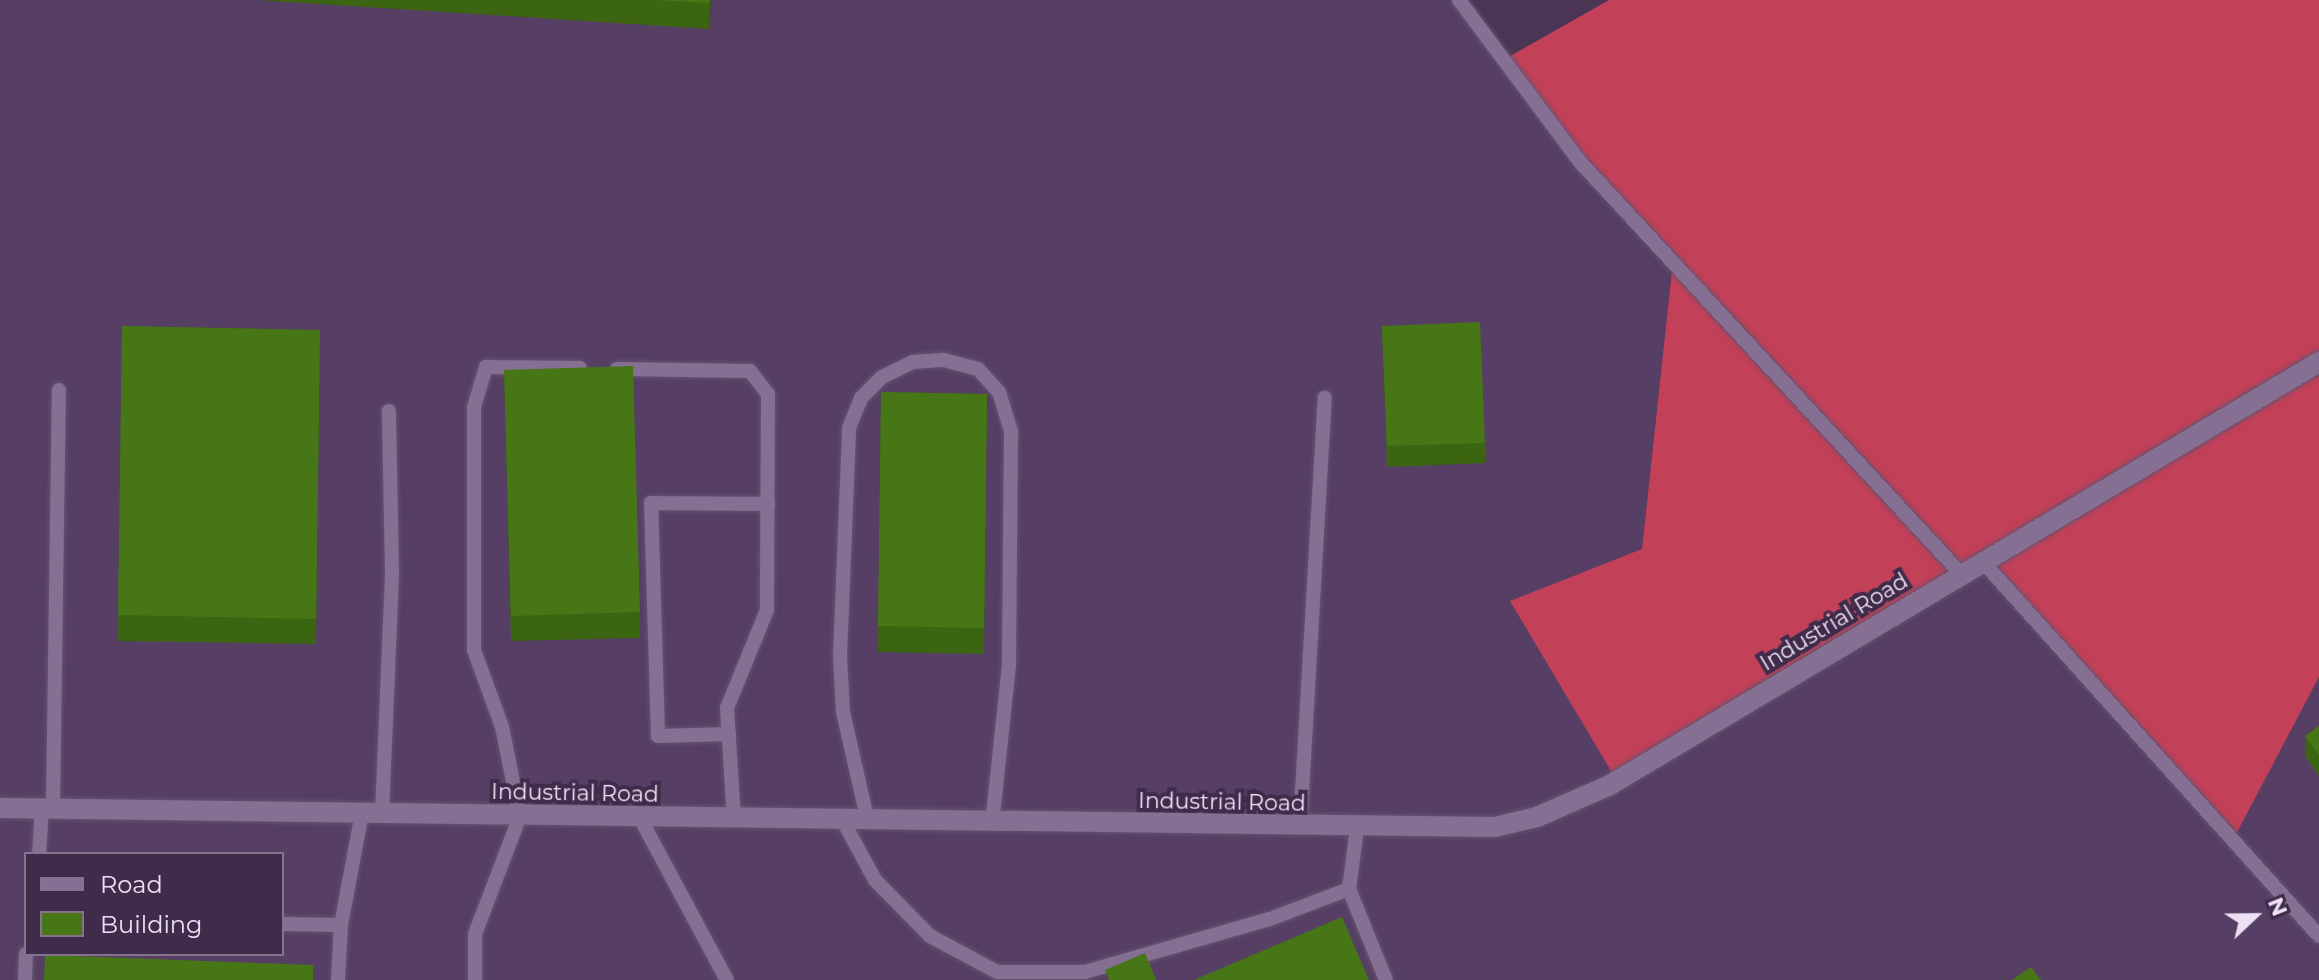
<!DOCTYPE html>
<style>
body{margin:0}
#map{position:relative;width:2319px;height:980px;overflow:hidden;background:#4a3555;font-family:Montserrat,sans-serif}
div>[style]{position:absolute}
.built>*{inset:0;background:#563e64}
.forest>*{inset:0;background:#c34059}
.roads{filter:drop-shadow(0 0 2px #64536e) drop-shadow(0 0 2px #64536e)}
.service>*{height:14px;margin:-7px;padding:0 7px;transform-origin:7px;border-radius:7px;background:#856f93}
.tertiary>*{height:20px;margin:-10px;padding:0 10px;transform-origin:10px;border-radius:10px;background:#856f93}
.wall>*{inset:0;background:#3c6512}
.shaded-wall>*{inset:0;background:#31530f}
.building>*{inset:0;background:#467615}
span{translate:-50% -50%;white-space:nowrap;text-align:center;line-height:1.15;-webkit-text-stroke:8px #3f2b4a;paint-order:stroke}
.street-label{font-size:22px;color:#ede0f4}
.legend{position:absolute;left:24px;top:852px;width:260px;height:104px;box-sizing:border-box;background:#3f2b4a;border:2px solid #85738e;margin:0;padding:10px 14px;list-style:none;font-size:24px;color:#ede0f4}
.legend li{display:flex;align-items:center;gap:16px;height:40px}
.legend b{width:40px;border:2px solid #85738e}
.north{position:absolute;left:2215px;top:876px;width:80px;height:80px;-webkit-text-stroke:6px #3f2b4a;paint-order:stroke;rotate:68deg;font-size:22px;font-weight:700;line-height:32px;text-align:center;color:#ede0f4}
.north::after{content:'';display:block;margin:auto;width:28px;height:36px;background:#ede0f4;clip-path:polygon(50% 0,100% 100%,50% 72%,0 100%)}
</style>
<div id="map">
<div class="built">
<div style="clip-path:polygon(evenodd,0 0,1458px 0,1673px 261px,1642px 549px,1987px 561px,2234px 837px,2319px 677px,2319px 980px,0 980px,0 0,26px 854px,282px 854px,282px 954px,26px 954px,26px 854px)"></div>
</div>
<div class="forest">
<div style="clip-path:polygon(1609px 0,2319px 0,2319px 677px,2234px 838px,1987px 561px,1617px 781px,1510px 601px,1642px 549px,1673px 261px,1498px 63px)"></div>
</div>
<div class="roads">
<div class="service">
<div style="left:1459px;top:0;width:204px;rotate:53.2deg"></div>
<div style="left:1581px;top:163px;width:561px;rotate:47.24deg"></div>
<div style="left:617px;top:369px;width:133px;rotate:0.9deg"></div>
<div style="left:750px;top:371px;width:29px;rotate:52deg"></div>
<div style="left:768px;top:394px;width:216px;rotate:90.3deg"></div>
<div style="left:767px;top:610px;width:106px;rotate:112.2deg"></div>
<div style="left:727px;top:708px;width:112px;rotate:86.4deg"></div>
<div style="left:1984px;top:563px;width:501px;rotate:48.07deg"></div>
<div style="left:729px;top:734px;width:71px;rotate:178.4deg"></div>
<div style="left:658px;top:736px;width:233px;rotate:-91.7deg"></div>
<div style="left:651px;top:503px;width:117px;rotate:0.5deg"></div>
<div style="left:53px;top:809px;width:419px;rotate:-89.2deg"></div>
<div style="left:382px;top:814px;width:242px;rotate:-87.6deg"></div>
<div style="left:392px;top:572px;width:161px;rotate:-91.1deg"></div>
<div style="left:640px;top:818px;width:184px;rotate:61.8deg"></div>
<div style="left:843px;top:821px;width:67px;rotate:61.5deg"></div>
<div style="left:875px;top:880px;width:78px;rotate:45.5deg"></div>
<div style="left:930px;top:936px;width:76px;rotate:28.2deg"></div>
<div style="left:997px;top:972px;width:88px"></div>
<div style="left:1085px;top:972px;width:192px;rotate:-16deg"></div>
<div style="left:1270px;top:919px;width:85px;rotate:-20.8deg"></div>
<div style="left:1349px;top:889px;width:62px;rotate:-82.5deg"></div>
<div style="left:868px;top:822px;width:113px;rotate:-102.8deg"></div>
<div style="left:843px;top:712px;width:56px;rotate:-93.1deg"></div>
<div style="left:840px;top:656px;width:228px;rotate:-87.7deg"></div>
<div style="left:849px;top:428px;width:32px;rotate:-68deg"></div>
<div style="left:861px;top:398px;width:30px;rotate:-45deg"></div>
<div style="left:882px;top:377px;width:34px;rotate:-26deg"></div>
<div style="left:913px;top:362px;width:31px;rotate:-4deg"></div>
<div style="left:944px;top:360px;width:35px;rotate:15deg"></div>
<div style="left:978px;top:369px;width:31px;rotate:48deg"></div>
<div style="left:999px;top:392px;width:41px;rotate:72.9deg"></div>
<div style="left:1011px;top:431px;width:234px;rotate:90.5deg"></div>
<div style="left:1009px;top:665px;width:159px;rotate:96.1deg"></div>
<div style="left:1300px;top:827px;width:430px;rotate:-86.7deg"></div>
<div style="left:39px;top:854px;width:45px;rotate:-86.2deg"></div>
<div style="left:1349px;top:889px;width:98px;rotate:67.9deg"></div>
<div style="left:282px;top:924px;width:59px;rotate:1deg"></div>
<div style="left:25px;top:980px;width:26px;rotate:-88deg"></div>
<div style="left:338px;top:980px;width:55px;rotate:-86.9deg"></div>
<div style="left:341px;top:925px;width:114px;rotate:-79.4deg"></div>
<div style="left:475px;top:980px;width:46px;rotate:-90deg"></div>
<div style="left:475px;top:934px;width:126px;rotate:-69.1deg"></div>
<div style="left:520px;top:816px;width:91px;rotate:-101.4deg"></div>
<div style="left:502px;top:727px;width:82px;rotate:-110deg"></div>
<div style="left:474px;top:650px;width:243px;rotate:-90deg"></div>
<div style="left:474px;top:407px;width:42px;rotate:-73.3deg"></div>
<div style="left:486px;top:367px;width:94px;rotate:0.6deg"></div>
</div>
<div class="tertiary">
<div style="left:0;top:808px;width:1495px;rotate:0.73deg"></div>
<div style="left:1495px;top:827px;width:43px;rotate:-13.4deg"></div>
<div style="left:1537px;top:817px;width:80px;rotate:-23.7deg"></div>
<div style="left:1610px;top:785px;width:826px;rotate:-30.82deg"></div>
</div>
</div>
<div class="wall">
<div style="clip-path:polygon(257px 0,711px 0,709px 29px)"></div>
<div style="clip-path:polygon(122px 326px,320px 330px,316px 644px,118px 641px)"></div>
<div style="clip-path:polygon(1382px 326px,1485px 443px,1485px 463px,1387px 467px)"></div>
<div style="clip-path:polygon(504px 370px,640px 612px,640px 638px,511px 641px)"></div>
<div style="clip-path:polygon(881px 392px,987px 394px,984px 654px,878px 652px)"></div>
<div style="clip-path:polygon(2319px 726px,2319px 776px,2305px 756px,2305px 736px)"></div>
</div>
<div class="shaded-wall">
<div style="clip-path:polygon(710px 0,711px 0,709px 29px)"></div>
</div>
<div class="building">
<div style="clip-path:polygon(655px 0,710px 0,709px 3px)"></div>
<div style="clip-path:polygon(1480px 322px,1485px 443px,1387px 446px,1382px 326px)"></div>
<div style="clip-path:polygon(122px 326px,320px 330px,316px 619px,118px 615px)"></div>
<div style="clip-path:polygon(633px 366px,640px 612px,511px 616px,504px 370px)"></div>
<div style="clip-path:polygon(881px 392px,987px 394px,984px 628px,878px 626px)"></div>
<div style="clip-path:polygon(2319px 726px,2319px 755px,2305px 736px)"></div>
<div style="clip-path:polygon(1342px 917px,1369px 980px,1194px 980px)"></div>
<div style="clip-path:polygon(1145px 953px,1156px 980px,1109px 980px,1105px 970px)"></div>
<div style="clip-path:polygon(45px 955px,313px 965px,313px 980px,44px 980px)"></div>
<div style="clip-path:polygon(2031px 967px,2041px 980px,2012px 980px)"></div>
</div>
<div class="street-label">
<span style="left:1834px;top:622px;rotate:-31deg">Industrial Road</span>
<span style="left:575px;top:793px;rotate:1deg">Industrial Road</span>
<span style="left:1222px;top:802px;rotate:1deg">Industrial Road</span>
</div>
<ul class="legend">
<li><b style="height:10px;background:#856f93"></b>Road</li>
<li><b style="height:22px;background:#467615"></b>Building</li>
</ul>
<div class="north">N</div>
</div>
